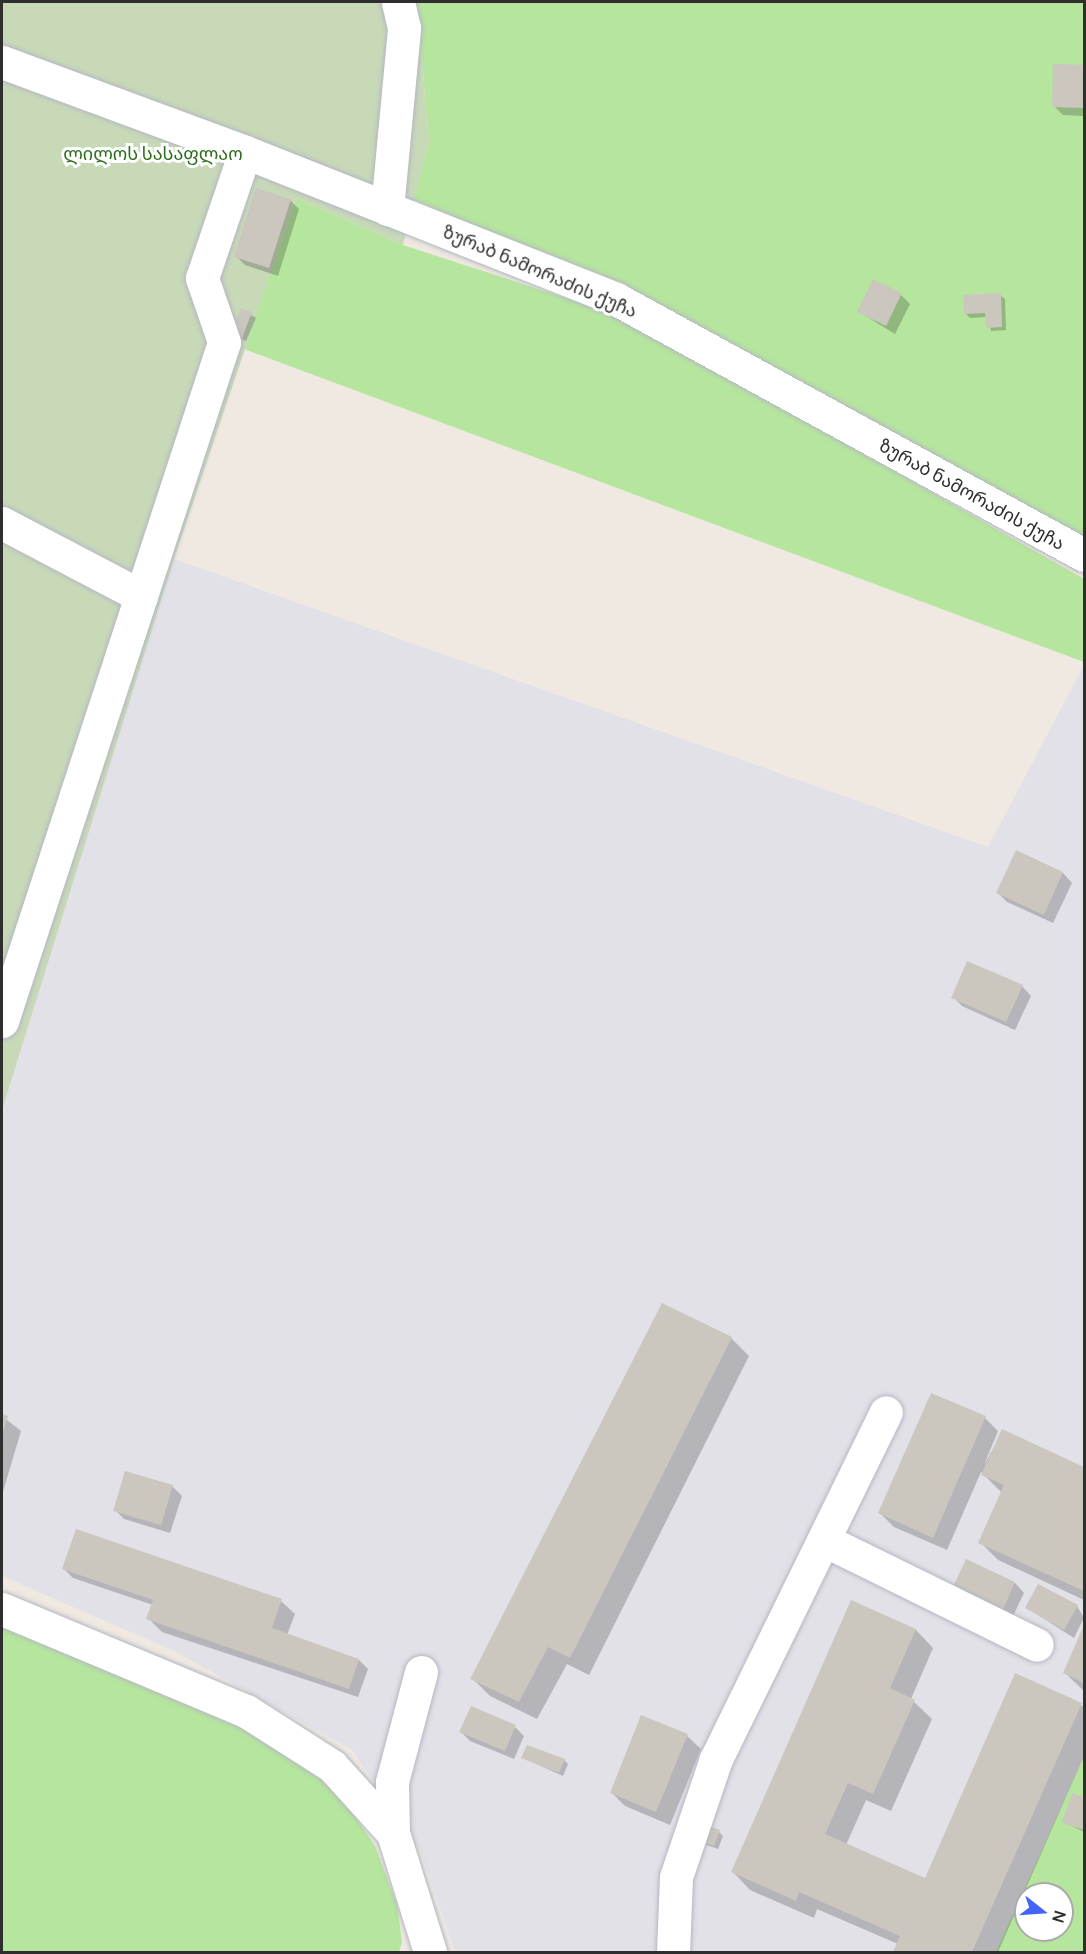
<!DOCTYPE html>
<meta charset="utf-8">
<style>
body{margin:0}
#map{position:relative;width:1086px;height:1954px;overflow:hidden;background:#efe9e1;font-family:Manrope,"Noto Sans Georgian",sans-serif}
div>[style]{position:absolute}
.industrial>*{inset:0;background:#e3e1e8}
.green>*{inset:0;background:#b6e59e}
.cemetery>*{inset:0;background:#c8d9b8}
.shadow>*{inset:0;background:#0003}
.building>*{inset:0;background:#cbc7bf}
.roads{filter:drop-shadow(0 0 2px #b4b7c1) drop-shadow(0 0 2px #b4b7c1)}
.minor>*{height:33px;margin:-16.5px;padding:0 16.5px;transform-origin:16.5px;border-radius:16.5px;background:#fff}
span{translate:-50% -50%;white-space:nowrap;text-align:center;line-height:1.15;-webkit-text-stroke:6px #fff;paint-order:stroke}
.park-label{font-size:18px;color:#2c6e1b}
.street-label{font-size:18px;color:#2e2e2e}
.frame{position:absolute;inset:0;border:3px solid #2e2e2e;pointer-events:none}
.north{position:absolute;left:1014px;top:1882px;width:60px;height:60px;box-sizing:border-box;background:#fff;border:2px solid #ababab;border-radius:50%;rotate:107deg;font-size:16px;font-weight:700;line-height:24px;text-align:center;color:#2e2e2e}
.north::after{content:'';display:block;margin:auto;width:21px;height:27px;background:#4264fb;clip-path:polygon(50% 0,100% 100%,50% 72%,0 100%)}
</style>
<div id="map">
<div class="industrial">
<div style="clip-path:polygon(174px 559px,988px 847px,1084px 665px,1084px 1756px,996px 1952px,455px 1952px,421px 1852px,352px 1750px,174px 1651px,2px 1576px,2px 1103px)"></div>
</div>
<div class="green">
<div style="clip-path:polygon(417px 2px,1084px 2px,1084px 540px,619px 286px,414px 200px,429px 142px)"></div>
<div style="clip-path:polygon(296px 198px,403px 245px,624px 317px,1084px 579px,1084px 662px,244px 349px)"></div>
<div style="clip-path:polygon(2px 1624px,275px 1743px,332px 1782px,375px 1846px,397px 1904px,402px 1942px,399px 1952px,2px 1952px)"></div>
<div style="clip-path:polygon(evenodd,1084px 1756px,1084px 1952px,996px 1952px,1084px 1756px,1026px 1894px,1062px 1894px,1062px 1930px,1026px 1930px,1026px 1894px)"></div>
</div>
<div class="cemetery">
<div style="clip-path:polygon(2px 2px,417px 2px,429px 142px,403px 245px,296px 198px,174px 559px,2px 1110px)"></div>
</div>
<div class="shadow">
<div style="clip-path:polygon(1055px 66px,1084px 67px,1084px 116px,1063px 115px,1054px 106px)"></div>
<div style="clip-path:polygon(290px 200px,299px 209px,278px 276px,245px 265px,236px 256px)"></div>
<div style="clip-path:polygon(901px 295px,910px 304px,895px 334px,859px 312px)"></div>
<div style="clip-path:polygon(1000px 295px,1005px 299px,1006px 330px,991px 331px,987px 317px,970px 318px,966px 314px)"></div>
<div style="clip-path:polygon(242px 310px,256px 318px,246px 341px,237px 338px)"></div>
<div style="clip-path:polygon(1016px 852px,1063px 873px,1072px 883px,1053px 923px,1007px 902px,998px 893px)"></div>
<div style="clip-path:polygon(1022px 986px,1031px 996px,1015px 1030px,962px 1006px,953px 997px)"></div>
<div style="clip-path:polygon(731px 1338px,749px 1356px,589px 1675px,567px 1664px,537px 1719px,490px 1696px,472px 1678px)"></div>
<div style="clip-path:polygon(2px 1416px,21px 1431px,2px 1495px)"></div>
<div style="clip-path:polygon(985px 1418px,998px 1431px,984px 1465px,1003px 1431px,1084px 1468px,1084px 1600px,998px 1560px,980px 1542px,1002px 1493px,981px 1472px,947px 1550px,894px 1527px,880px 1513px)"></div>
<div style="clip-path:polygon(126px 1472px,173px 1487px,182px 1496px,170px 1533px,124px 1519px,115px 1510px)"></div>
<div style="clip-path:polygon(967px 1561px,1015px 1583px,1024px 1593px,1011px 1620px,963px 1597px)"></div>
<div style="clip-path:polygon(64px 1569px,281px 1601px,295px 1614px,287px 1635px,359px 1660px,368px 1669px,358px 1697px,162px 1632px,148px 1618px,153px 1605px,73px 1578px)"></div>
<div style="clip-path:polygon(851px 1602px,916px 1630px,933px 1648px,911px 1699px,932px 1719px,891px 1811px,866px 1800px,846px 1845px,926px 1880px,1016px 1675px,1084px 1707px,1084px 1756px,998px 1952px,894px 1952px,898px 1944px,817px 1909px,814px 1918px,750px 1890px,733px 1872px)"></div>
<div style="clip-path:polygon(1077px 1606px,1084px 1618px,1074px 1638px,1027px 1608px)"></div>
<div style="clip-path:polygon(1084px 1629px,1084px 1691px,1065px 1673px)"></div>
<div style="clip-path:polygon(515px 1727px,524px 1736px,514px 1759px,470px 1741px,461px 1732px)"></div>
<div style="clip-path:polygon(687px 1736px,701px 1749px,670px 1825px,625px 1806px,612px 1793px)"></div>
<div style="clip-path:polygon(523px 1758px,564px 1760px,568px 1764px,563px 1776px)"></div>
<div style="clip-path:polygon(1073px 1795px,1084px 1799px,1084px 1832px,1064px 1822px)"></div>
<div style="clip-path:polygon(719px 1832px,723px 1836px,718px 1849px,701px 1843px)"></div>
</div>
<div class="building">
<div style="clip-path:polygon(1053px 64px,1084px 65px,1084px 108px,1052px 107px)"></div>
<div style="clip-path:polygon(256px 188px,291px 199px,269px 268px,234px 257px)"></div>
<div style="clip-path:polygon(873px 279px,902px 293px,886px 326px,857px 312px)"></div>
<div style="clip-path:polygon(1001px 293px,1002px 327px,986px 328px,985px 313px,964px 314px,963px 295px)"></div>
<div style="clip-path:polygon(241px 308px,252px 312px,242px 338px,231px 334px)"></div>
<div style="clip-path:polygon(1016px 850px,1063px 872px,1044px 915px,996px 893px)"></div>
<div style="clip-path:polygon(967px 961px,1023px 985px,1006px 1022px,951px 998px)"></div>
<div style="clip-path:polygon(662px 1303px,732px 1337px,570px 1658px,548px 1647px,519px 1702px,470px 1679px)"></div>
<div style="clip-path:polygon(931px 1393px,986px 1416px,933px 1538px,878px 1513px)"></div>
<div style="clip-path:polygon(2px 1414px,8px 1416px,2px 1436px)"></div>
<div style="clip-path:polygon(1002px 1429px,1084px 1467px,1084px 1591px,978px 1543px,1004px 1485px,981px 1475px)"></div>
<div style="clip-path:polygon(125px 1471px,173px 1485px,161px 1525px,113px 1511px)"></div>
<div style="clip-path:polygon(76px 1529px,282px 1599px,272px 1628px,359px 1659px,349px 1689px,146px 1619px,153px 1600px,62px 1569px)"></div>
<div style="clip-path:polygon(966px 1559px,1015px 1582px,1002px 1612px,952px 1589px)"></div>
<div style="clip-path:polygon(1038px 1584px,1078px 1605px,1064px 1630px,1025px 1608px)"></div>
<div style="clip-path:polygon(851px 1600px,916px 1629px,890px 1688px,915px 1700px,873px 1794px,848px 1783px,825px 1834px,925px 1878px,1015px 1673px,1082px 1703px,972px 1952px,893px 1952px,900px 1936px,799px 1892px,796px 1901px,731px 1872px)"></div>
<div style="clip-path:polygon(1084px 1625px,1084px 1683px,1063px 1673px)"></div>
<div style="clip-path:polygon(471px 1706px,516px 1725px,505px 1751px,459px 1732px)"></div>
<div style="clip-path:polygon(641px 1715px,688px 1734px,656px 1812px,610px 1793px)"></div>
<div style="clip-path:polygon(527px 1745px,565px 1759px,559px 1773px,521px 1758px)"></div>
<div style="clip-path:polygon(1072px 1793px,1084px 1797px,1083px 1830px,1062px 1822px)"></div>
<div style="clip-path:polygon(701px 1823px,720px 1830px,714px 1846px,695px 1839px)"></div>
</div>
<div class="roads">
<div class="minor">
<div style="left:2px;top:62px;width:259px;rotate:20.3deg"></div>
<div style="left:245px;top:152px;width:399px;rotate:21.6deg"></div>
<div style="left:616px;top:299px;width:533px;rotate:28.68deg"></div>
<div style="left:387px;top:209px;width:182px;rotate:-84.6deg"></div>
<div style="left:404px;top:28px;width:27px;rotate:-103deg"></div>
<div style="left:2px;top:523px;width:157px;rotate:27.7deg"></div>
<div style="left:2px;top:1021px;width:714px;rotate:-71.89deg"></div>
<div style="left:224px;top:342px;width:68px;rotate:-109deg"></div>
<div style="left:202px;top:278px;width:133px;rotate:-71.2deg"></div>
<div style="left:824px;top:1540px;width:237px;rotate:26.2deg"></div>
<div style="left:2px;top:1609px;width:264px;rotate:22.7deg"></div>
<div style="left:246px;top:1711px;width:102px;rotate:32.6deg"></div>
<div style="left:332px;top:1766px;width:91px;rotate:47.7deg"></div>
<div style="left:421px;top:1672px;width:114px;rotate:104.8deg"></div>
<div style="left:392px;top:1782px;width:51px;rotate:88.9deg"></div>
<div style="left:393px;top:1833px;width:125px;rotate:72.7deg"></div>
<div style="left:673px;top:1952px;width:75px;rotate:-87.7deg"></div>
<div style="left:676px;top:1877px;width:125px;rotate:-71.3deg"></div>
<div style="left:716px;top:1759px;width:386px;rotate:-63.9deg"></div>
</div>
</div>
<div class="park-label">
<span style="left:153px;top:153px">ლილოს სასაფლაო</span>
</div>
<div class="street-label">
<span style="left:540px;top:271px;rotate:23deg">ზურაბ ნამორაძის ქუჩა</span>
<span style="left:972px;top:494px;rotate:29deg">ზურაბ ნამორაძის ქუჩა</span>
</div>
<div class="frame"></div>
<div class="north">N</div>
</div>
